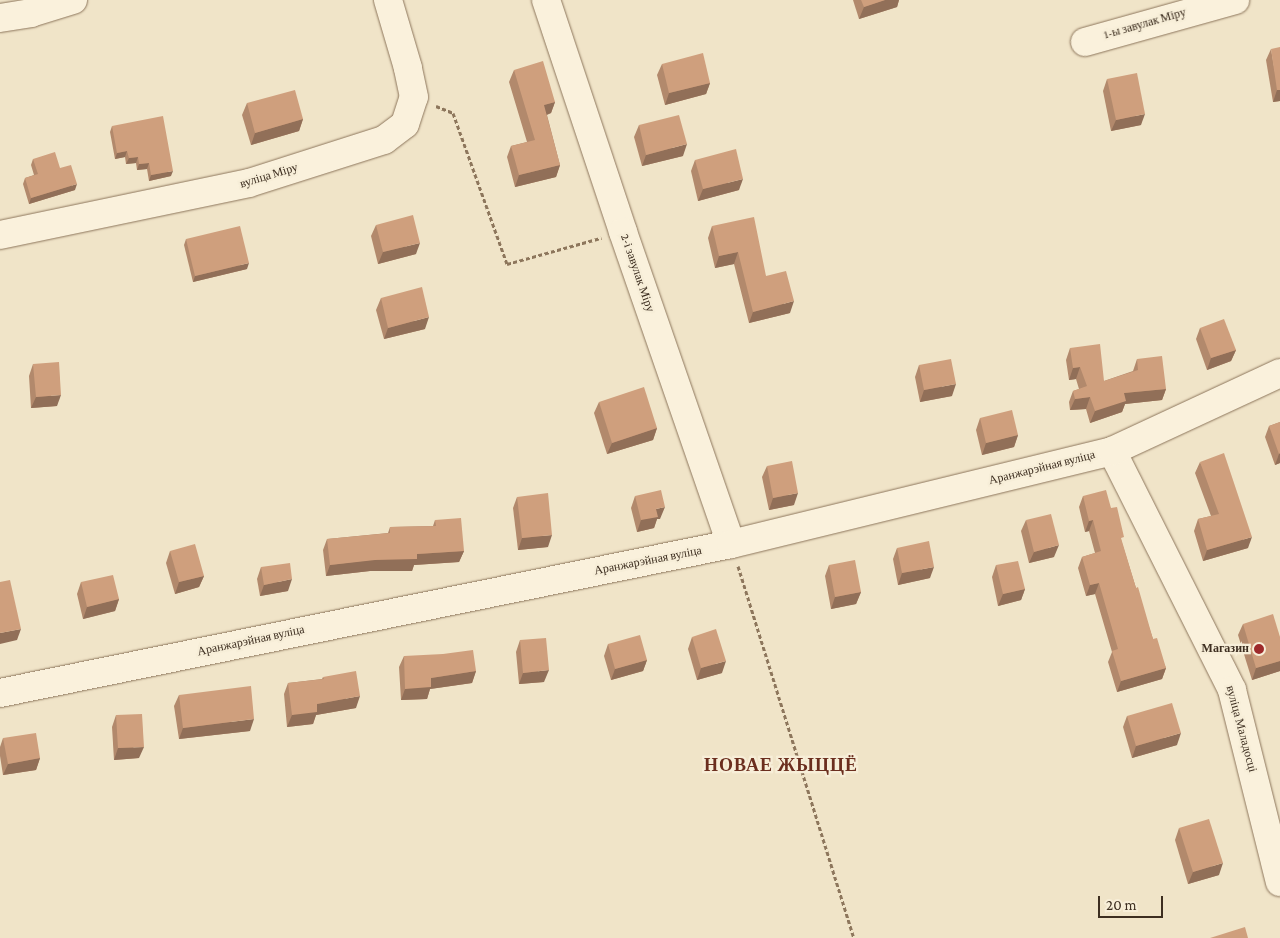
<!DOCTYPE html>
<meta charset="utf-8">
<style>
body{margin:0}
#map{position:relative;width:1280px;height:938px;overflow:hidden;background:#f0e4c8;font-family:"Crimson Pro",serif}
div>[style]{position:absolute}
.path>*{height:3px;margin-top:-1.5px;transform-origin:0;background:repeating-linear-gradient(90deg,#8d765c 0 4px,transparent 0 6.5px)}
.roads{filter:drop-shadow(0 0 1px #8d765c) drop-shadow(0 0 1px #8d765c)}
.minor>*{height:28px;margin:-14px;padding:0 14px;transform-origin:14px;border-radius:14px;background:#faf1dc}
.wall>*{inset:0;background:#b2896c}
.shaded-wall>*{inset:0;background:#916f58}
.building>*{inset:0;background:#cf9f7d}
.dots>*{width:14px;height:14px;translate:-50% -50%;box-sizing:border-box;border:2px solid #f7eed8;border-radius:50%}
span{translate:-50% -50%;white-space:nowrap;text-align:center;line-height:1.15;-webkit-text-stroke:4.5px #f7eed8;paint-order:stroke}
.street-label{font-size:12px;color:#3d2e20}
.poi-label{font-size:12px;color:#3d2e20;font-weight:700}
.right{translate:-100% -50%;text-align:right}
.district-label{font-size:18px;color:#6b2e1e;font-weight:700;letter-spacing:1px}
.scale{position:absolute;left:1098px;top:896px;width:65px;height:22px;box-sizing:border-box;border:2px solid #3d2e20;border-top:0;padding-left:6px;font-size:15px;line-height:18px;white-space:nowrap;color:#3d2e20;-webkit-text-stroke:4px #f7eed8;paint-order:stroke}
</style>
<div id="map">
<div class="path">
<div style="left:436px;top:106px;width:18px;rotate:22deg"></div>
<div style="left:453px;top:113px;width:160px;rotate:70.3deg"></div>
<div style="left:507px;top:264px;width:98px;rotate:-15.5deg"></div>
<div style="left:738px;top:566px;width:390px;rotate:72.7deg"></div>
</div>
<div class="roads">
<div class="minor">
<div style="left:546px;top:0;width:244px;rotate:71.6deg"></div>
<div style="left:623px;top:232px;width:330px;rotate:70.9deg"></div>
<div style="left:0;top:18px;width:31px;rotate:-9deg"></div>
<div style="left:31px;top:13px;width:44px;rotate:-17.2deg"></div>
<div style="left:1085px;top:42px;width:156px;rotate:-15.6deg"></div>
<div style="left:0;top:235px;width:254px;rotate:-11.8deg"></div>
<div style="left:249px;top:183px;width:142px;rotate:-17.7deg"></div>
<div style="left:384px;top:140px;width:26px;rotate:-37deg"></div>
<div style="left:405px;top:124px;width:28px;rotate:-72deg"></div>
<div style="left:414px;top:97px;width:30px;rotate:-102deg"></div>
<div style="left:408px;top:68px;width:71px;rotate:-106.4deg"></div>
<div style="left:1112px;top:451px;width:267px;rotate:63.3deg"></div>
<div style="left:1232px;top:690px;width:198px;rotate:76deg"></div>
<div style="left:0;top:693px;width:746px;rotate:-11.52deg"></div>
<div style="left:731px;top:544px;width:392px;rotate:-13.7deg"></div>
<div style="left:1112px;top:451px;width:185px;rotate:-24.9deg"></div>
</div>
</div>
<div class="wall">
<div style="clip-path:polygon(853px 0,899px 0,897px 7px,859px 19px)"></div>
<div style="clip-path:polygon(1271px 49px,1280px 101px,1273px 102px,1266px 60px)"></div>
<div style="clip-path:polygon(662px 64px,710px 83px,706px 94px,665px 105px,657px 75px)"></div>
<div style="clip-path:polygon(514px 70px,555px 102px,551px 113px,547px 115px,560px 165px,556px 177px,515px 187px,507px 157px,511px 146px,527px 142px,509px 82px)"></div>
<div style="clip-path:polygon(1107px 79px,1141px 125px,1111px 131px,1103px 91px)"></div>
<div style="clip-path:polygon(247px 103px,303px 119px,299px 131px,251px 145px,242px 115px)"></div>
<div style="clip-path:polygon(639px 125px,683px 156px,642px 166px,634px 137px)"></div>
<div style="clip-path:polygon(112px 126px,171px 176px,149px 181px,147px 169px,137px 170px,136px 163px,126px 164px,125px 157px,115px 159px,110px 132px)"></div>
<div style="clip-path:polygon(33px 159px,60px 168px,75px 190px,29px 204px,23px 184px,25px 178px,34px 175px,31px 165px)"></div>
<div style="clip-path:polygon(695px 160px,739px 190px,698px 201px,691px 171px)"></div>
<div style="clip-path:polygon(376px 225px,416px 254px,378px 264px,371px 236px)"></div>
<div style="clip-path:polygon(712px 226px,766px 276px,790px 313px,749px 323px,734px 264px,715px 268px,708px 238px)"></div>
<div style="clip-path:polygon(186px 239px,247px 269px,193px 282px,184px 245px)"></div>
<div style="clip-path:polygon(381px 298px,425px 329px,384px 339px,376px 310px)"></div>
<div style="clip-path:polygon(1200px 328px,1236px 350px,1231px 361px,1207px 370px,1196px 339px)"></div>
<div style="clip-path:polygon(1070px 348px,1104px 381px,1133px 371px,1137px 359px,1166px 389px,1162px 400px,1125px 404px,1122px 412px,1090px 423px,1086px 409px,1070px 410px,1069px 402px,1073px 391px,1079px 389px,1076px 379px,1069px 380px,1066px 360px)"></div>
<div style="clip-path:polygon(33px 364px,57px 406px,31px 408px,29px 376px)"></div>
<div style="clip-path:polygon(919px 365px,952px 396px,920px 402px,915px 377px)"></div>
<div style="clip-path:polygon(599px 402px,657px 428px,653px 440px,607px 454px,594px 413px)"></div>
<div style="clip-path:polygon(980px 418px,1018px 435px,1014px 447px,982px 455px,976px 430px)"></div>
<div style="clip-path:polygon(1280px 422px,1280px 463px,1275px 465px,1265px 437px,1269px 426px)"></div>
<div style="clip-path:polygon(1200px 462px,1248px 548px,1203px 561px,1194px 531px,1198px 519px,1211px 516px,1195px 473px)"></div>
<div style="clip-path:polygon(767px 466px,794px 505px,769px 510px,762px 477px)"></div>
<div style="clip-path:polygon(635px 496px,660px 519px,657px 519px,654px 528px,637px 532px,631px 508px)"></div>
<div style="clip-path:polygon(1083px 496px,1111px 508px,1122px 543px,1136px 588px,1153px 639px,1166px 668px,1162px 679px,1117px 692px,1108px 662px,1112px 652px,1095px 594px,1086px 596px,1078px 568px,1082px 557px,1095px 553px,1089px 531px,1085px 532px,1079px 507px)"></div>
<div style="clip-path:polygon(517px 497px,548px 547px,518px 550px,513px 508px)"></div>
<div style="clip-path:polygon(435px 520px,464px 551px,459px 562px,414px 565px,412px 571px,370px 571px,326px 576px,323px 550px,327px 539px,388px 533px,390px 527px,433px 526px)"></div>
<div style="clip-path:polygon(1026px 520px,1054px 557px,1029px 563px,1021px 531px)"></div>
<div style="clip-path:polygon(897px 548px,930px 578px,898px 585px,893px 559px)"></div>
<div style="clip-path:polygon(170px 551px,204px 576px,199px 587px,175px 594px,166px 563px)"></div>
<div style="clip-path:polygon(829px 565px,861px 592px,856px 604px,831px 609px,825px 576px)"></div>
<div style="clip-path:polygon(996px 565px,1025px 589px,1021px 600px,998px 606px,992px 577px)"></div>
<div style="clip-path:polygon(261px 567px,288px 591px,260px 596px,257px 579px)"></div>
<div style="clip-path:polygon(81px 582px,119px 599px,115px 611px,83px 619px,77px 594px)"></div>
<div style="clip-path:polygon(1243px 624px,1280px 637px,1280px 671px,1252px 680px,1238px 635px)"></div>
<div style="clip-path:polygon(692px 637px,722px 673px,697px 680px,688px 649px)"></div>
<div style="clip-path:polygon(520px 640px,544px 682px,519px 684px,516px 652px)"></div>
<div style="clip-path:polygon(608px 644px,647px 660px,643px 671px,611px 680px,604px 656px)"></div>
<div style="clip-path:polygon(404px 656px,476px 671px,472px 683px,430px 689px,427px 699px,401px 700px,399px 667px)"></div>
<div style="clip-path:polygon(323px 677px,356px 708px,316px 715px,313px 724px,287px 727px,284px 694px,288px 683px,322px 679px)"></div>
<div style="clip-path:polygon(179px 695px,250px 731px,179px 739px,174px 706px)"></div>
<div style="clip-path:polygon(116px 715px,139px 758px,114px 760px,112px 727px)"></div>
<div style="clip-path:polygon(1127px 716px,1177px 745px,1132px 758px,1123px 727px)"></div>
<div style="clip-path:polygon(3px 738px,40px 758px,36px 770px,3px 775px,0 756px,0 747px)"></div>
<div style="clip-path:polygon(1179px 828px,1219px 875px,1188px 884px,1175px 840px)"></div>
</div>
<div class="shaded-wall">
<div style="clip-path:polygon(885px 0,899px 0,897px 7px,859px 19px,864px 7px)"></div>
<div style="clip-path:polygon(710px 83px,706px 94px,665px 105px,669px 93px)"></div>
<div style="clip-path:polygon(1277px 90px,1280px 90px,1280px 101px,1273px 102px)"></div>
<div style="clip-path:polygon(555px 102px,551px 113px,540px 117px,544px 105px)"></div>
<div style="clip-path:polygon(1145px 114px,1141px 125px,1111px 131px,1116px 120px)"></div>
<div style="clip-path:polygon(303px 119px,299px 131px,251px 145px,255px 133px)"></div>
<div style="clip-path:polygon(687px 144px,683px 156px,642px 166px,646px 155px)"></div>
<div style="clip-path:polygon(127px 151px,125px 157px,115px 159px,117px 153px)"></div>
<div style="clip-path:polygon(138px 157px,136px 163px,126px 164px,129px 158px)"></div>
<div style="clip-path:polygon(149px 163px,147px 169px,137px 170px,139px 164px)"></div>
<div style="clip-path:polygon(560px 165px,556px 177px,515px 187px,519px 175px)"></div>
<div style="clip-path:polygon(173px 171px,171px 176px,149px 181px,151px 175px)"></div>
<div style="clip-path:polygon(743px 179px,739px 190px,698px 201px,703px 189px)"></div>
<div style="clip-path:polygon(77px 184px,75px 190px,29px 204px,31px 198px)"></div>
<div style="clip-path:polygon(420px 243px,416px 254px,378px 264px,383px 252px)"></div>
<div style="clip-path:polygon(738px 252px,734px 264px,715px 268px,719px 256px)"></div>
<div style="clip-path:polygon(249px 263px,247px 269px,193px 282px,195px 276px)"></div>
<div style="clip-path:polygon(794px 301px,790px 313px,749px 323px,753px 312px)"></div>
<div style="clip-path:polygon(429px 317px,425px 329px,384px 339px,388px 328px)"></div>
<div style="clip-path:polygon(1236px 350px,1231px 361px,1207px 370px,1211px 358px)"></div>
<div style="clip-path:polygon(1080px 367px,1076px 379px,1069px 380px,1073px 368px)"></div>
<div style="clip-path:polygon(956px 384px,952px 396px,920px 402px,924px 390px)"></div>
<div style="clip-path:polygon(1166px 389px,1162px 400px,1125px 404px,1122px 412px,1090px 423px,1095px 411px,1124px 393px)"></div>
<div style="clip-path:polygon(61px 395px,57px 406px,31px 408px,36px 397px)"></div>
<div style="clip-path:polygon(1090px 397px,1086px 409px,1070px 410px,1075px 399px)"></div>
<div style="clip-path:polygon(657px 428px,653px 440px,607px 454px,612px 443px)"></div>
<div style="clip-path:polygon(1018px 435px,1014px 447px,982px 455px,986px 443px)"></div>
<div style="clip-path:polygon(1280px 453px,1280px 463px,1275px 465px,1279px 454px)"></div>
<div style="clip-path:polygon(798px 493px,794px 505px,769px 510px,773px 498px)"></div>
<div style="clip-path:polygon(665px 507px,660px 519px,657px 519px,654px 528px,637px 532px,641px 520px,656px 509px)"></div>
<div style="clip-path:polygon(1093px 520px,1089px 531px,1085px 532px,1089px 521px)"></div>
<div style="clip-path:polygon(552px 535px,548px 547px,518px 550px,522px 538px)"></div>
<div style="clip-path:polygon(1252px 537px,1248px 548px,1203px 561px,1207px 550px)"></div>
<div style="clip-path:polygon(1059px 545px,1054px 557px,1029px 563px,1034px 552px)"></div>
<div style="clip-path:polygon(464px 551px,459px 562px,414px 565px,412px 571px,370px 571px,326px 576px,330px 565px,417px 554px)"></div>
<div style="clip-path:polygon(934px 567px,930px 578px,898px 585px,902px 573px)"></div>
<div style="clip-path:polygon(204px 576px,199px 587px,175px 594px,179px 582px)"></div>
<div style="clip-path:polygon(292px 579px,288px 591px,260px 596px,264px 585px)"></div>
<div style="clip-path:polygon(1099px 583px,1095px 594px,1086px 596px,1090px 585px)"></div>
<div style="clip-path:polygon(1025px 589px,1021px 600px,998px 606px,1003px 594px)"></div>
<div style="clip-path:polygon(861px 592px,856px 604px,831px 609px,835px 597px)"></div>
<div style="clip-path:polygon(119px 599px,115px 611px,83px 619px,87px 607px)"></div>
<div style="clip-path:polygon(21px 629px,17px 640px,0 644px,0 633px)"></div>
<div style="clip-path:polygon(647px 660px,643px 671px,611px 680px,615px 669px)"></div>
<div style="clip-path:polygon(726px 661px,722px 673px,697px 680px,701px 668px)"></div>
<div style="clip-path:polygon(1280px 661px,1280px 671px,1252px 680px,1256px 668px)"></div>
<div style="clip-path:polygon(1166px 668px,1162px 679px,1117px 692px,1121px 681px)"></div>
<div style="clip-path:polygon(549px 670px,544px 682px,519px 684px,523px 673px)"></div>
<div style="clip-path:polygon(476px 671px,472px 683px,430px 689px,427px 699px,401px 700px,405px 689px,431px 678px)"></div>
<div style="clip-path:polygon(360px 696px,356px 708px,316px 715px,313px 724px,287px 727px,292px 715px,317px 704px)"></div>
<div style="clip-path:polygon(254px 719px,250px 731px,179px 739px,183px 728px)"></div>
<div style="clip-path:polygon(1181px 733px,1177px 745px,1132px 758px,1136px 746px)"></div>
<div style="clip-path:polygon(144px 747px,139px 758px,114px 760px,118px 748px)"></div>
<div style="clip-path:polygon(40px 758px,36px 770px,3px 775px,8px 764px)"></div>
<div style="clip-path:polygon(1223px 863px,1219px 875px,1188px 884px,1193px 872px)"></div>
</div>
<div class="building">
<div style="clip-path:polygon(861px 0,885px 0,864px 7px)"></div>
<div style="clip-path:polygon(1280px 47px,1280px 90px,1277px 90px,1271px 49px)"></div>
<div style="clip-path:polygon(703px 53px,710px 83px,669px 93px,662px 64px)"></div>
<div style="clip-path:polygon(543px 61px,555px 102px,544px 105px,560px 165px,519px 175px,511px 146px,535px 140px,514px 70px)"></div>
<div style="clip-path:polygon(1137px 73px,1145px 114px,1116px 120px,1107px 79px)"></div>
<div style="clip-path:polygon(295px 90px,303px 119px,255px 133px,247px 103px)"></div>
<div style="clip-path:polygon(679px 115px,687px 144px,646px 155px,639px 125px)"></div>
<div style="clip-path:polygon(163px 116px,173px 171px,151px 175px,149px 163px,139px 164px,138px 157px,129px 158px,127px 151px,117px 153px,112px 126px)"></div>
<div style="clip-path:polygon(736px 149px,743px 179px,703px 189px,695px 160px)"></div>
<div style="clip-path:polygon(55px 152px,60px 168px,71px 165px,77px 184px,31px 198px,25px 178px,38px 174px,33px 159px)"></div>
<div style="clip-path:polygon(413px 215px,420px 243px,383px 252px,376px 225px)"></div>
<div style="clip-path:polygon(754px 217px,766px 276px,786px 271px,794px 301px,753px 312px,738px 252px,719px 256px,712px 226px)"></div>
<div style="clip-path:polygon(240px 226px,249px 263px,195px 276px,186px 239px)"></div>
<div style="clip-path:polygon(422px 287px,429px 317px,388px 328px,381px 298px)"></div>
<div style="clip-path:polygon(1224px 319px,1236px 350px,1211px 358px,1200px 328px)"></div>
<div style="clip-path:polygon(1100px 344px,1104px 381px,1138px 370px,1137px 359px,1162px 356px,1166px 389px,1124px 393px,1126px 401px,1095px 411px,1090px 397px,1075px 399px,1073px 391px,1087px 386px,1080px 367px,1073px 368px,1070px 348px)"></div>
<div style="clip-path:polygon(951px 359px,956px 384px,924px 390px,919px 365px)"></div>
<div style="clip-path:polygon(59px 362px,61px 395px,36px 397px,33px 364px)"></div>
<div style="clip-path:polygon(644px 387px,657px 428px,612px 443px,599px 402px)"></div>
<div style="clip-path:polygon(1012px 410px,1018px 435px,986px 443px,980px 418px)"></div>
<div style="clip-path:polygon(1280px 422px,1280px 453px,1279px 454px,1269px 426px)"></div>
<div style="clip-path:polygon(1224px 453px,1252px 537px,1207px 550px,1198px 519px,1219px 514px,1200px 462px)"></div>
<div style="clip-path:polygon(792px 461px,798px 493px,773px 498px,767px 466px)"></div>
<div style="clip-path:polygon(661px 490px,665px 507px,656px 509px,658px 517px,641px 520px,635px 496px)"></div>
<div style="clip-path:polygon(1106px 490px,1111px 508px,1117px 507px,1124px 537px,1121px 538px,1136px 588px,1138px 587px,1153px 639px,1157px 638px,1166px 668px,1121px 681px,1112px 651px,1118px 649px,1099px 583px,1090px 585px,1082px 557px,1101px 551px,1093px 520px,1089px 521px,1083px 496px)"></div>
<div style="clip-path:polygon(548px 493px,552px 535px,522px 538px,517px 497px)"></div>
<div style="clip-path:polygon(1051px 514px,1059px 545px,1034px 552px,1026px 520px)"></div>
<div style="clip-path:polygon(461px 518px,464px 551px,417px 554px,417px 559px,375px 560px,330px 565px,327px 539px,390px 533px,390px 527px,436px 526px,435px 520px)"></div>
<div style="clip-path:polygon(929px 541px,934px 567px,902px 573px,897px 548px)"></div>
<div style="clip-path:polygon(195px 544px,204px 576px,179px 582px,170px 551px)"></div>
<div style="clip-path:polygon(855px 560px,861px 592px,835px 597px,829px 565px)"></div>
<div style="clip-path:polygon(1018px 561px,1025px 589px,1003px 594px,996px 565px)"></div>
<div style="clip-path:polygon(290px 563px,292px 579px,264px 585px,261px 567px)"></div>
<div style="clip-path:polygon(113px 575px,119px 599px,87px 607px,81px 582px)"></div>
<div style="clip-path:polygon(10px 580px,21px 629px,0 633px,0 582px)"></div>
<div style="clip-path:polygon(1273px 614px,1280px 637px,1280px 661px,1256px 668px,1243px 624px)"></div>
<div style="clip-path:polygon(716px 629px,726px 661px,701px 668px,692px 637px)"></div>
<div style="clip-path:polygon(640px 635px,647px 660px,615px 669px,608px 644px)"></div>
<div style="clip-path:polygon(546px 638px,549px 670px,523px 673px,520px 640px)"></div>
<div style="clip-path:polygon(473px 650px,476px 671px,431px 678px,431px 687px,405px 689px,404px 656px,443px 654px)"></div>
<div style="clip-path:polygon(356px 671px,360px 696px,317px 704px,317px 712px,292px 715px,288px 683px,324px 679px,323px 677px)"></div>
<div style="clip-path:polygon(251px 686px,254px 719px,183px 728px,179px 695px)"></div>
<div style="clip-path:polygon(1172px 703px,1181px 733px,1136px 746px,1127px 716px)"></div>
<div style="clip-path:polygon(142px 714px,144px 747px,118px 748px,116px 715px)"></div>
<div style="clip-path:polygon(36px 733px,40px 758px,8px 764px,3px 738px)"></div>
<div style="clip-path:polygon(1209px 819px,1223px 863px,1193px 872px,1179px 828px)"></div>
<div style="clip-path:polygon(1245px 927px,1248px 938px,1210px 938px)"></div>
</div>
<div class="dots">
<div style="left:1259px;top:649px;background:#9e2a2b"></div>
</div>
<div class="street-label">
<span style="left:1145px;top:24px;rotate:-16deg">1-ы завулак Міру</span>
<span style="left:269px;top:176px;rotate:-17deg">вуліца Міру</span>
<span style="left:637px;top:273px;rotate:71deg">2-і завулак Міру</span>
<span style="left:1042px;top:468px;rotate:-14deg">Аранжарэйная вуліца</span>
<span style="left:648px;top:561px;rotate:-11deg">Аранжарэйная вуліца</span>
<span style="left:251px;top:641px;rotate:-12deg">Аранжарэйная вуліца</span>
<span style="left:1241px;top:729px;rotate:75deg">вуліца Маладосці</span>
</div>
<div class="poi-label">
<span class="right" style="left:1249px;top:649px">Магазин</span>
</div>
<div class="district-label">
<span style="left:781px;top:765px">НОВАЕ ЖЫЦЦЁ</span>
</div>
<div class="scale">20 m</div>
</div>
